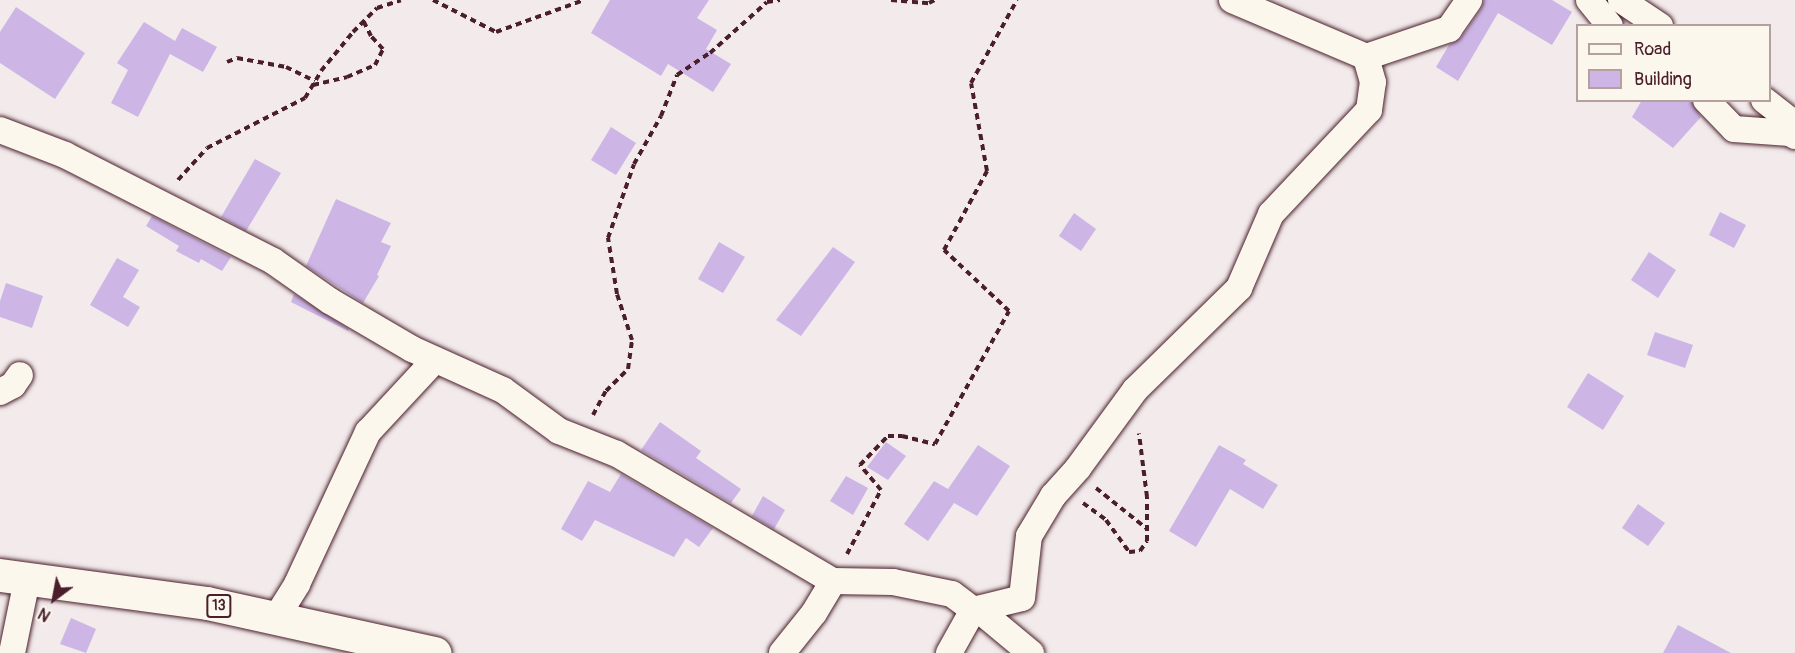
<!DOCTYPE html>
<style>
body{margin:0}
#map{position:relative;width:1795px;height:653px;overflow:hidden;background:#f2eaeb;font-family:Pangolin,sans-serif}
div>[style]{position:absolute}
.building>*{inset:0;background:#cdb6e6}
.path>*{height:4px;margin-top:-2px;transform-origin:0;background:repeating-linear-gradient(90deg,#4a1f2b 0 6px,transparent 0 10.5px)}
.roads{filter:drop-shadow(0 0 2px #4a1f2b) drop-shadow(0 0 2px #4a1f2b)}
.street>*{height:26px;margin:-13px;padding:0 13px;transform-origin:13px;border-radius:13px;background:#fbf7ec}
.primary>*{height:33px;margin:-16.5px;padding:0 16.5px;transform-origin:16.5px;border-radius:16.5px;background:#fbf7ec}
span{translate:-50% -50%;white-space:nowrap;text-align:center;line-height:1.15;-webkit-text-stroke:5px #fbf7ec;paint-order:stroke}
.shield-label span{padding:2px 4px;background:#fbf7ec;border:2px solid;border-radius:4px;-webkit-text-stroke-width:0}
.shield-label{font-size:14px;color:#4a1f2b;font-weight:700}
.legend{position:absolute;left:1576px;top:24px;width:195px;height:78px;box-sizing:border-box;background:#fbf7ec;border:2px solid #b4a19f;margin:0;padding:8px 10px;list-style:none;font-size:18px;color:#4a1f2b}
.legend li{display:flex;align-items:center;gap:12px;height:30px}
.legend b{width:30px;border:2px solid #b4a19f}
.north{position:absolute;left:24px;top:569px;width:60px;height:60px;-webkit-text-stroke:4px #fbf7ec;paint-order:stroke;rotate:212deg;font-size:16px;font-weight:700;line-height:24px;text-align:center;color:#4a1f2b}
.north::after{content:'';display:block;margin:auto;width:21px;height:27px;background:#4a1f2b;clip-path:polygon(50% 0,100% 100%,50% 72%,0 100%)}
</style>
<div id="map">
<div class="building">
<div style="clip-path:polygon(610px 0,709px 0,697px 18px,717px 30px,706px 49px,731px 64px,713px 92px,668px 64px,661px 76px,591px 33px)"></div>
<div style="clip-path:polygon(1484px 0,1552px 0,1572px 12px,1552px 45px,1498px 13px,1458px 81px,1436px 67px,1449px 45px,1461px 38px,1481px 9px)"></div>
<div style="clip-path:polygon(16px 7px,85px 53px,55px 99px,0 63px,0 32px)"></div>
<div style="clip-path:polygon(144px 22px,175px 41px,182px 28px,217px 47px,203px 72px,170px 54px,138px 117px,111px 103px,128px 70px,117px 63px)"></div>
<div style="clip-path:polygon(1642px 100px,1691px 100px,1701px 117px,1673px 148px,1632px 117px)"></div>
<div style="clip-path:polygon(611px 127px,636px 143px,616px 175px,591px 160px)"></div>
<div style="clip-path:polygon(255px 159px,281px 173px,246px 231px,221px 217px)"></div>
<div style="clip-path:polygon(336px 199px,391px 223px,381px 242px,391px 246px,377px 275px,379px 276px,363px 303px,306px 266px)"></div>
<div style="clip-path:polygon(1720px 212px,1746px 225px,1734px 248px,1709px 235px)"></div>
<div style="clip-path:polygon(1074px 213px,1096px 229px,1081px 251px,1059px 236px)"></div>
<div style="clip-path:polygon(152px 216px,231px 257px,222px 271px,201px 259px,199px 263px,176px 251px,179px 246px,146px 226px)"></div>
<div style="clip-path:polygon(719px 242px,745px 257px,723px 293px,698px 279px)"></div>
<div style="clip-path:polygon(833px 247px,855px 262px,801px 336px,776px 320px)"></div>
<div style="clip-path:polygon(1649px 252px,1676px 270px,1658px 298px,1631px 280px)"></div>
<div style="clip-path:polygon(117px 258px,139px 270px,123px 297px,140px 307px,128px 327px,90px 305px)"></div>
<div style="clip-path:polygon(6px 283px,43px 296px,32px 328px,0 317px,0 301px)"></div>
<div style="clip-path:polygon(294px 294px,349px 329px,348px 331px,291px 302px)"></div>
<div style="clip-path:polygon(1655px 332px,1693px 345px,1685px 368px,1647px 355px)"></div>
<div style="clip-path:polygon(1588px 373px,1624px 396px,1603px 430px,1567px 407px)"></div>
<div style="clip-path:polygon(660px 422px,701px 451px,696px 458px,741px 489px,731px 503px,641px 450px)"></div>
<div style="clip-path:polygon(886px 442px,906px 456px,888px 480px,867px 467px)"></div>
<div style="clip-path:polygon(978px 445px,1010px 466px,977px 516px,954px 503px,928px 541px,904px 524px,934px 481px,948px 489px)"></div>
<div style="clip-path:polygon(1219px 445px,1246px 460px,1243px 464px,1278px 485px,1263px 509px,1230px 489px,1196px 547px,1169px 531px)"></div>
<div style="clip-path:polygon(621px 474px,713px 528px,699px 547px,686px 538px,674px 557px,595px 520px,582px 541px,561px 529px,588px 481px,610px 492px)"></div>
<div style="clip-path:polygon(846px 476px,868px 488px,853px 515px,830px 501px)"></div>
<div style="clip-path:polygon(763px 496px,785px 510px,774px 529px,752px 516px)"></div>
<div style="clip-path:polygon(1638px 504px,1665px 523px,1648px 546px,1622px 528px)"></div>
<div style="clip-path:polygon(71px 618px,96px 629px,86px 653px,60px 644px)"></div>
<div style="clip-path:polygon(1678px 625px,1731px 653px,1663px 653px)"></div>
</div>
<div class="path">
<div style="left:433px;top:0;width:71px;rotate:26.9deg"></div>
<div style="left:496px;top:32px;width:94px;rotate:-20deg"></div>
<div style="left:891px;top:0;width:38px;rotate:5deg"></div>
<div style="left:929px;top:3px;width:7px;rotate:-27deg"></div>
<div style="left:227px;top:62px;width:11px;rotate:-22deg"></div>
<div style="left:237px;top:58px;width:50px;rotate:10.4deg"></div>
<div style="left:286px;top:67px;width:32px;rotate:26deg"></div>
<div style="left:313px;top:85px;width:35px;rotate:-13deg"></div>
<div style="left:347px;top:77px;width:30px;rotate:-23deg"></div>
<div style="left:375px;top:65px;width:18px;rotate:-63deg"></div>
<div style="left:383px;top:49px;width:18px;rotate:-133deg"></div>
<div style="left:371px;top:36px;width:16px;rotate:-117deg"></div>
<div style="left:178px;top:180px;width:43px;rotate:-47.8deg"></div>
<div style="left:207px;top:148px;width:110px;rotate:-27deg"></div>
<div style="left:305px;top:98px;width:31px;rotate:-59deg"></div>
<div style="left:321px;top:71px;width:50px;rotate:-50.6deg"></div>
<div style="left:353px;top:32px;width:34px;rotate:-45deg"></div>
<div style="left:377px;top:8px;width:25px;rotate:-18deg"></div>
<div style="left:593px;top:415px;width:27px;rotate:-62deg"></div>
<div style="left:606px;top:391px;width:31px;rotate:-45deg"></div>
<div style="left:628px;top:369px;width:29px;rotate:-82deg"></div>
<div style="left:632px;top:340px;width:48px;rotate:-108.1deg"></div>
<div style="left:617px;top:294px;width:57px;rotate:-99.1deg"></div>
<div style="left:608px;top:238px;width:78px;rotate:-70.6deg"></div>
<div style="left:634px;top:164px;width:55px;rotate:-60.6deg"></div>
<div style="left:661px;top:116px;width:44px;rotate:-68.7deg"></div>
<div style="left:677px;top:75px;width:40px;rotate:-34deg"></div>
<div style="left:710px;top:53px;width:76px;rotate:-41.8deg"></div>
<div style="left:767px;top:2px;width:13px;rotate:-9deg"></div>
<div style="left:1096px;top:488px;width:64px;rotate:38.7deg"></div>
<div style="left:1083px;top:503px;width:29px;rotate:36deg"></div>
<div style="left:1106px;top:520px;width:39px;rotate:54deg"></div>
<div style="left:1129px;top:552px;width:11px;rotate:-5deg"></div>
<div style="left:1140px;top:551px;width:12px;rotate:-55deg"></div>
<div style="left:1147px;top:541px;width:44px;rotate:-90deg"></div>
<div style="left:1147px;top:497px;width:64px;rotate:-97.2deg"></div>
<div style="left:847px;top:554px;width:72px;rotate:-62deg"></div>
<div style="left:881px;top:490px;width:33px;rotate:-130deg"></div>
<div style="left:860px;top:465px;width:40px;rotate:-46deg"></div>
<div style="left:888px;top:436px;width:14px"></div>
<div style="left:902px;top:436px;width:34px;rotate:14deg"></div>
<div style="left:935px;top:444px;width:152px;rotate:-60.9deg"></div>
<div style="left:1009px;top:311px;width:89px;rotate:-136.8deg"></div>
<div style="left:944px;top:250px;width:90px;rotate:-61.4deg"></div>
<div style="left:987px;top:171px;width:89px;rotate:-100.3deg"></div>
<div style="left:971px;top:83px;width:95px;rotate:-61deg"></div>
</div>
<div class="roads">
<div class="street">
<div style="left:1232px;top:0;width:146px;rotate:23deg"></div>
<div style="left:1366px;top:57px;width:88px;rotate:-18.6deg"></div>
<div style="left:1449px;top:29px;width:35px;rotate:-55deg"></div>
<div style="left:1589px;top:0;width:33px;rotate:51deg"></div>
<div style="left:1621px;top:0;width:47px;rotate:33.7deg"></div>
<div style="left:1706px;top:100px;width:40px;rotate:46deg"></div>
<div style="left:1734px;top:129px;width:56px;rotate:4.1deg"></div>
<div style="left:1790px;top:133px;width:6px;rotate:31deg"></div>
<div style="left:1764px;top:100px;width:39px;rotate:38deg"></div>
<div style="left:0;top:130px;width:70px;rotate:21deg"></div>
<div style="left:65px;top:155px;width:233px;rotate:27deg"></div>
<div style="left:273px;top:261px;width:70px;rotate:35.1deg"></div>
<div style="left:330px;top:301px;width:95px;rotate:30.3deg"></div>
<div style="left:412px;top:349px;width:100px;rotate:24.3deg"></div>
<div style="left:503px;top:390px;width:69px;rotate:36.2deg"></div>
<div style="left:559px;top:431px;width:62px;rotate:21.6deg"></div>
<div style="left:617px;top:454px;width:251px;rotate:30.5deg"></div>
<div style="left:0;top:392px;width:15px;rotate:-28deg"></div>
<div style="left:13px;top:385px;width:12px;rotate:-55deg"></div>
<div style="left:978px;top:609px;width:69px;rotate:39.7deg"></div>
<div style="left:276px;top:618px;width:40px;rotate:-58deg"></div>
<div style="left:297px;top:584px;width:168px;rotate:-65deg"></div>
<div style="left:368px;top:432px;width:98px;rotate:-47.1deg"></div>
<div style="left:12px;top:653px;width:75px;rotate:-78.4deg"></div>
<div style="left:782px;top:653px;width:51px;rotate:-51.3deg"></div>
<div style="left:814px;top:613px;width:37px;rotate:-59deg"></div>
<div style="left:833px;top:581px;width:60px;rotate:1deg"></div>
<div style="left:893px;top:582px;width:60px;rotate:11.5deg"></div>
<div style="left:952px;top:594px;width:26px;rotate:37deg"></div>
<div style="left:973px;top:610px;width:50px;rotate:-13.8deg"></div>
<div style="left:1022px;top:598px;width:62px;rotate:-83.6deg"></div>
<div style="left:1029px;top:536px;width:47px;rotate:-59deg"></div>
<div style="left:1053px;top:496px;width:38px;rotate:-48deg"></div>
<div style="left:1078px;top:468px;width:97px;rotate:-53.8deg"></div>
<div style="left:1135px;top:390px;width:146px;rotate:-44.4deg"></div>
<div style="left:1239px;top:288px;width:81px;rotate:-66.6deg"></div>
<div style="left:1271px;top:214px;width:143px;rotate:-46.7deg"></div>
<div style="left:1369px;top:110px;width:28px;rotate:-82deg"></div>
<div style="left:1373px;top:82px;width:26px;rotate:-106deg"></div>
<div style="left:949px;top:653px;width:49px;rotate:-60.8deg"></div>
</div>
<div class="primary">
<div style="left:0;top:575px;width:209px;rotate:7.7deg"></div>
<div style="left:207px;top:603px;width:233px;rotate:12.4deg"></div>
</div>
</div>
<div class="shield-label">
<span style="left:219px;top:606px">13</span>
</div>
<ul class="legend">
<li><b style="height:8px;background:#fbf7ec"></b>Road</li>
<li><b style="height:16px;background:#cdb6e6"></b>Building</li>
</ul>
<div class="north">N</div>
</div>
